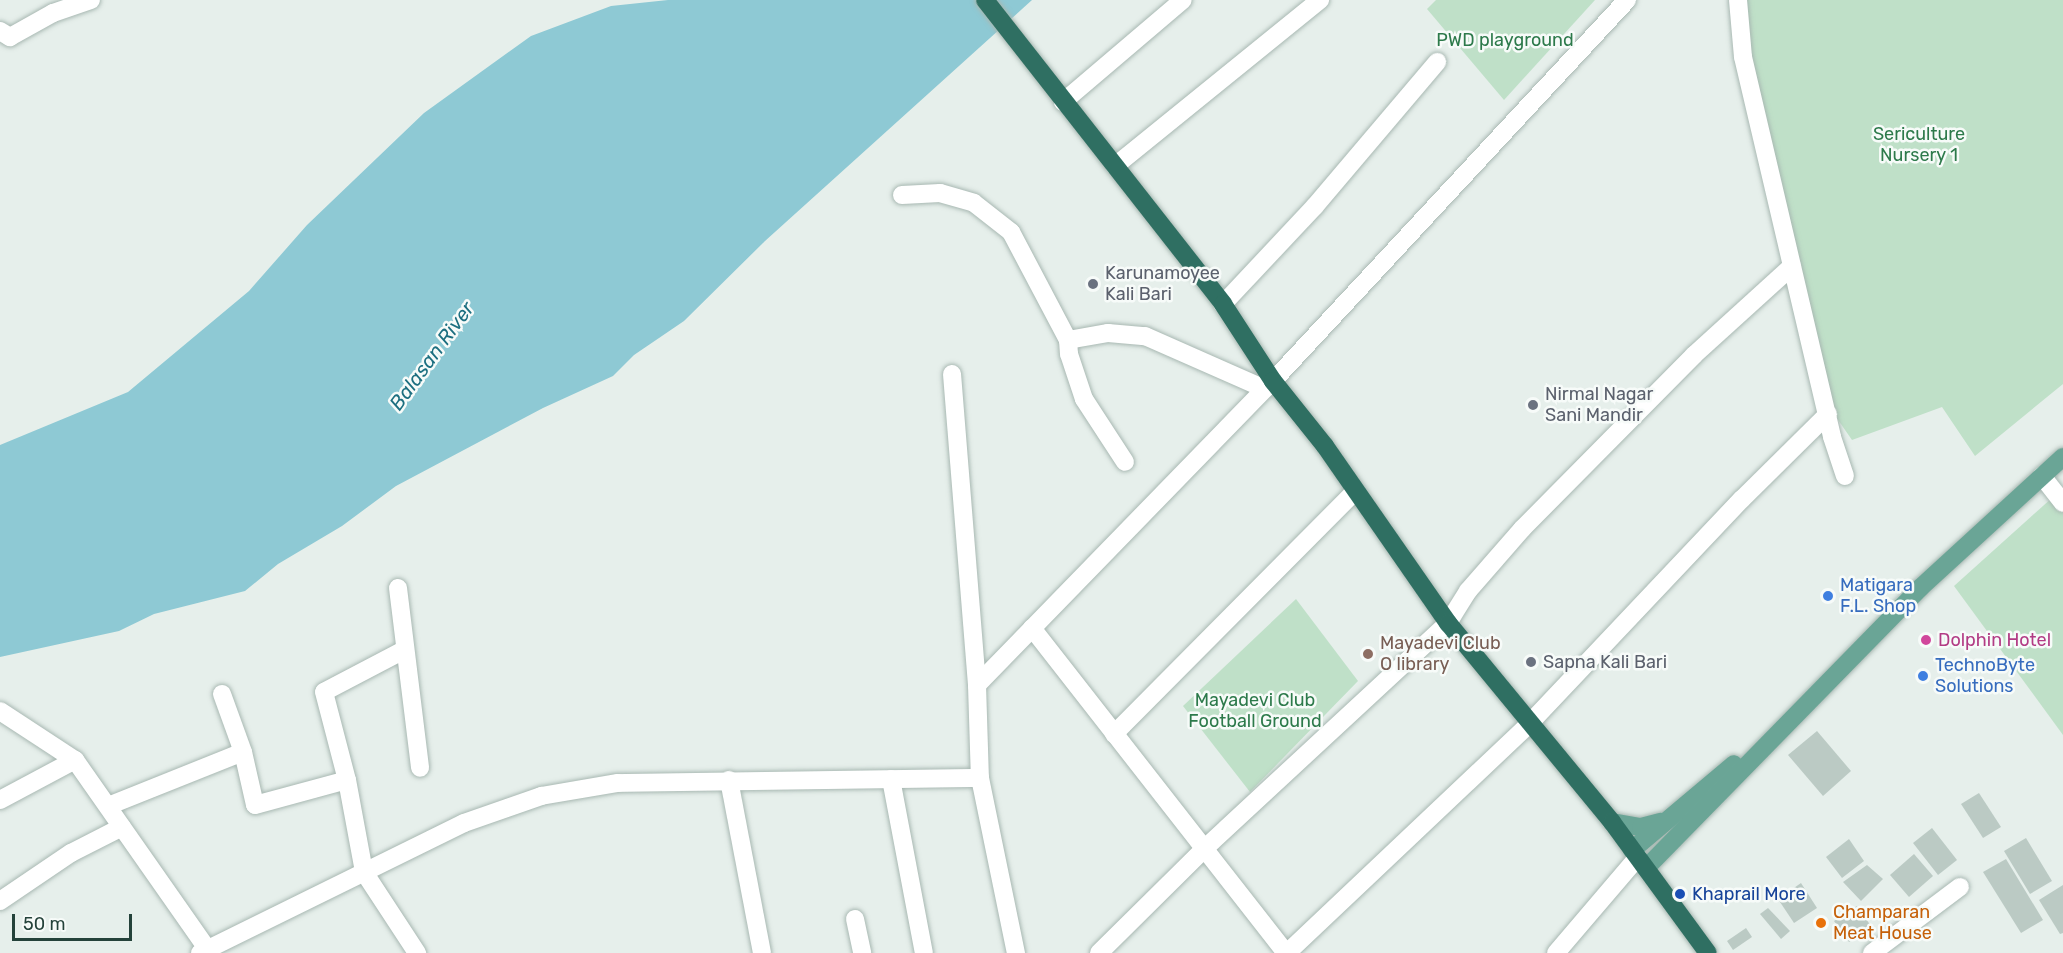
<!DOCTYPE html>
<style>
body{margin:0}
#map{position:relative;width:2063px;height:953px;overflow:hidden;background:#e6efeb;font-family:Rubik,sans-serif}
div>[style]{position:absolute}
.green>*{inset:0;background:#bfe0c8}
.water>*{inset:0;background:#8ec9d4}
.building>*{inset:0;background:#bbcac4}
.roads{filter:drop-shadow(0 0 2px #a8b8b2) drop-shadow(0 0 2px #a8b8b2)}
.minor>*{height:18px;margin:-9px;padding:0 9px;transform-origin:9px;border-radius:9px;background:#fff}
.major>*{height:18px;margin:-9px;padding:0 9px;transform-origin:9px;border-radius:9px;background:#6aa596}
.highway>*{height:18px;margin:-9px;padding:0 9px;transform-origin:9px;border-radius:9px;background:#2f6f62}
.dots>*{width:16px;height:16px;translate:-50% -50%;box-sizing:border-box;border:3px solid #f7fbf9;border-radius:50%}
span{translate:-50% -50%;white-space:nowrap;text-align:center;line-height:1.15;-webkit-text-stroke:5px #f7fbf9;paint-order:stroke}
.park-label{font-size:18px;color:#2d7a4b}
.worship-label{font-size:18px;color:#5b616d}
.left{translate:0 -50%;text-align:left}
.shop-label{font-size:18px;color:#366cbe}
.hotel-label{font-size:18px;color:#b23c85}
.education-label{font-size:18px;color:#785e54}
.transit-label{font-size:18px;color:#164399}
.food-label{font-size:18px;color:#c56008}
.water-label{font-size:20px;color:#1c6f80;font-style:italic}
.scale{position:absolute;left:12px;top:914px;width:120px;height:27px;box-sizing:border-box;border:3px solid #24423a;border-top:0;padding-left:8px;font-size:18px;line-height:21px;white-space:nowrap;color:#24423a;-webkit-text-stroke:4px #f7fbf9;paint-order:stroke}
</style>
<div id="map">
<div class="green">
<div style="clip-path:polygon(1436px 0,1595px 0,1504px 100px,1427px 9px)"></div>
<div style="clip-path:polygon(1744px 0,2063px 0,2063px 384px,1975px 456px,1942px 407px,1852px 440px,1834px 414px,1750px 62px)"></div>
<div style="clip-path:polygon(2063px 488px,2063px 735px,1954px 586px)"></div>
<div style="clip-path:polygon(1296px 599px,1358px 681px,1250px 792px,1183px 706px)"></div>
</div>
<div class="water">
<div style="clip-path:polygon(668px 0,1032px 0,765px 241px,684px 321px,634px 355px,613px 376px,543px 408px,396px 486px,342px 526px,278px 564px,245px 591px,154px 614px,119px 631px,0 657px,0 445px,128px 392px,249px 291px,307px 225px,424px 113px,531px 36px,611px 6px)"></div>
</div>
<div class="building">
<div style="clip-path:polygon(1817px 731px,1851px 771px,1823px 796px,1788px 755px)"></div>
<div style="clip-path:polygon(1979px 793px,2001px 827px,1983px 838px,1961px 804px)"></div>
<div style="clip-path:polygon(1932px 828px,1957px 860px,1938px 875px,1913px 843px)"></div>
<div style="clip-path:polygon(2026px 838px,2052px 881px,2030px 894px,2004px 851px)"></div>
<div style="clip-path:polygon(1849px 839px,1864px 861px,1842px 878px,1826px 857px)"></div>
<div style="clip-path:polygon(1914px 854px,1933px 876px,1909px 897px,1890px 875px)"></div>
<div style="clip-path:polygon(2006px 859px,2043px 920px,2021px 933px,1983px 872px)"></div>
<div style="clip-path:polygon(1867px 865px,1883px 879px,1861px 901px,1843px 882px)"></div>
<div style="clip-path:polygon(1801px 883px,1817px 908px,1794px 923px,1778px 899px)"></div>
<div style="clip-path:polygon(2063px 885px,2063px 933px,2060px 934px,2039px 900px)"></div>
<div style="clip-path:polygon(1857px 906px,1871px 926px,1849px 942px,1834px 921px)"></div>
<div style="clip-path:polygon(1768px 908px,1790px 931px,1781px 939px,1760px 914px)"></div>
<div style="clip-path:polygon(1746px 928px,1752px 937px,1733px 950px,1727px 941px)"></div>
</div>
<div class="roads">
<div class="minor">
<div style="left:1738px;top:0;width:57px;rotate:85deg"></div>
<div style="left:1743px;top:57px;width:390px;rotate:76.8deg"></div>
<div style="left:1832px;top:437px;width:41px;rotate:71.6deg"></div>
<div style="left:0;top:31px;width:12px;rotate:31deg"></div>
<div style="left:10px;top:37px;width:49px;rotate:-29.2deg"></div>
<div style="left:53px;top:13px;width:40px;rotate:-18.9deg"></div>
<div style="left:1063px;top:102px;width:157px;rotate:-40.4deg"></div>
<div style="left:1115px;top:166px;width:264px;rotate:-39deg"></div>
<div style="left:902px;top:195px;width:38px;rotate:-3deg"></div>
<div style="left:940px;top:193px;width:35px;rotate:16deg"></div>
<div style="left:974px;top:203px;width:47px;rotate:38.1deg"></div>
<div style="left:1011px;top:232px;width:122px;rotate:62.2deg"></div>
<div style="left:1068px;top:340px;width:41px;rotate:-9.9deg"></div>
<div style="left:1108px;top:333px;width:37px;rotate:5deg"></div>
<div style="left:1145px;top:336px;width:131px;rotate:23.8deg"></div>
<div style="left:1223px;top:304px;width:134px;rotate:-46.8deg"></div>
<div style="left:1315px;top:206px;width:189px;rotate:-49.7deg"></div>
<div style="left:1068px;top:340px;width:14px;rotate:86deg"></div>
<div style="left:1069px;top:354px;width:47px;rotate:71.6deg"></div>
<div style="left:1084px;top:399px;width:75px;rotate:56.9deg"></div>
<div style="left:952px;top:374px;width:312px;rotate:85.4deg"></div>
<div style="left:977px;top:685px;width:93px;rotate:88.2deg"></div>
<div style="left:980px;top:778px;width:179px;rotate:78.4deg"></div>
<div style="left:2042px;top:476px;width:34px;rotate:52deg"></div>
<div style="left:398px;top:588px;width:181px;rotate:83deg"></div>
<div style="left:1032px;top:628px;width:412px;rotate:52deg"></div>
<div style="left:404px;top:650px;width:90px;rotate:152.3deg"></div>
<div style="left:324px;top:692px;width:91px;rotate:75.4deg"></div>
<div style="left:347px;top:780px;width:94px;rotate:79.5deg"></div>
<div style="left:364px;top:872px;width:97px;rotate:56.8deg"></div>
<div style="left:977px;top:685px;width:424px;rotate:-45.8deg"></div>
<div style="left:1273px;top:381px;width:520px;rotate:-47.1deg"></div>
<div style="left:222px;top:694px;width:62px;rotate:70.1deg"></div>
<div style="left:243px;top:752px;width:54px;rotate:77.2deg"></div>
<div style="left:255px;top:805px;width:95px;rotate:-15.2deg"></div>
<div style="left:0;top:711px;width:90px;rotate:33.2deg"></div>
<div style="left:75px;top:760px;width:236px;rotate:55deg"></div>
<div style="left:1114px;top:734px;width:342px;rotate:-45.2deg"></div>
<div style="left:891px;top:779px;width:177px;rotate:79.3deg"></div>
<div style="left:729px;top:780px;width:176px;rotate:79.2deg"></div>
<div style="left:0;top:800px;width:85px;rotate:-28.1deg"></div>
<div style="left:108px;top:806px;width:145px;rotate:-21.8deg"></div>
<div style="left:0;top:901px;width:86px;rotate:-34.1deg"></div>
<div style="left:71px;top:853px;width:57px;rotate:-27deg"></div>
<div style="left:855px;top:919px;width:35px;rotate:78deg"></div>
<div style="left:200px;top:953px;width:294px;rotate:-26.2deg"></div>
<div style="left:464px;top:823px;width:82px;rotate:-19.3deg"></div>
<div style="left:541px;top:796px;width:78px;rotate:-9.6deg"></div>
<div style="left:618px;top:783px;width:362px;rotate:-0.8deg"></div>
<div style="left:1099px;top:953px;width:148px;rotate:-44.7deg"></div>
<div style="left:1204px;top:849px;width:333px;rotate:-42.8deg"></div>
<div style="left:1448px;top:623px;width:38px;rotate:-58deg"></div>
<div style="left:1468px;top:591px;width:82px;rotate:-48.9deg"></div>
<div style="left:1522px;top:529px;width:245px;rotate:-45.3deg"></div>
<div style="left:1694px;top:355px;width:132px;rotate:-42.2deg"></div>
<div style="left:1287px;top:953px;width:333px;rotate:-43.4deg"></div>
<div style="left:1529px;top:724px;width:310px;rotate:-46.6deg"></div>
<div style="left:1742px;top:499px;width:121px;rotate:-44.7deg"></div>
<div style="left:1556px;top:953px;width:126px;rotate:-49.5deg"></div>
<div style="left:1872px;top:953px;width:110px;rotate:-36.9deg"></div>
</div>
<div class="major">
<div style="left:1612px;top:822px;width:29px;rotate:10deg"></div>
<div style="left:1641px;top:827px;width:20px;rotate:-15deg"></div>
<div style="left:1632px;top:850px;width:133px;rotate:-40.1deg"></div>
<div style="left:1646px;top:868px;width:392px;rotate:-45.6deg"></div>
<div style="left:1920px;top:588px;width:194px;rotate:-42.5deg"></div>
</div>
<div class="highway">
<div style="left:985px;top:0;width:386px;rotate:51.9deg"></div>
<div style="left:1223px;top:304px;width:92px;rotate:57deg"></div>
<div style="left:1273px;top:381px;width:83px;rotate:51.3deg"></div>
<div style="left:1325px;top:446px;width:216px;rotate:55.2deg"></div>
<div style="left:1448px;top:623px;width:258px;rotate:50.5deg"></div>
<div style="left:1612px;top:822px;width:162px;rotate:53.8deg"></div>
</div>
</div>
<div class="dots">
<div style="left:1093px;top:284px;background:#6b7280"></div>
<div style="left:1533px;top:405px;background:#6b7280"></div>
<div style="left:1828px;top:596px;background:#3f7fe0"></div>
<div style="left:1926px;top:640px;background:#d1479c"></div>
<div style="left:1368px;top:654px;background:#8d6e63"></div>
<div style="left:1531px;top:662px;background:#6b7280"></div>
<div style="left:1923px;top:676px;background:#3f7fe0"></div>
<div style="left:1680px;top:894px;background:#1a4fb4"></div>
<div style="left:1821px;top:923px;background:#e8710a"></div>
</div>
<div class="park-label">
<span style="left:1505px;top:40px">PWD playground</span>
<span style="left:1919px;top:145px">Sericulture<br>Nursery 1</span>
<span style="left:1255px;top:711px">Mayadevi Club<br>Football Ground</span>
</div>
<div class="worship-label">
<span class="left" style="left:1105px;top:284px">Karunamoyee<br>Kali Bari</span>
<span class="left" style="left:1545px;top:405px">Nirmal Nagar<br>Sani Mandir</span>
<span class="left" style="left:1543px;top:662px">Sapna Kali Bari</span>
</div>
<div class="shop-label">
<span class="left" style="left:1840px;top:596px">Matigara<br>F.L. Shop</span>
<span class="left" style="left:1935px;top:676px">TechnoByte<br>Solutions</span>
</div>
<div class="hotel-label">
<span class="left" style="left:1938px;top:640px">Dolphin Hotel</span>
</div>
<div class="education-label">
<span class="left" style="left:1380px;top:654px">Mayadevi Club<br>O library</span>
</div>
<div class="transit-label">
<span class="left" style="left:1692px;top:894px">Khaprail More</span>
</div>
<div class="food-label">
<span class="left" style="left:1833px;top:923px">Champaran<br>Meat House</span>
</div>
<div class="water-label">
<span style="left:432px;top:356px;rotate:-54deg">Balasan River</span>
</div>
<div class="scale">50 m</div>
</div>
